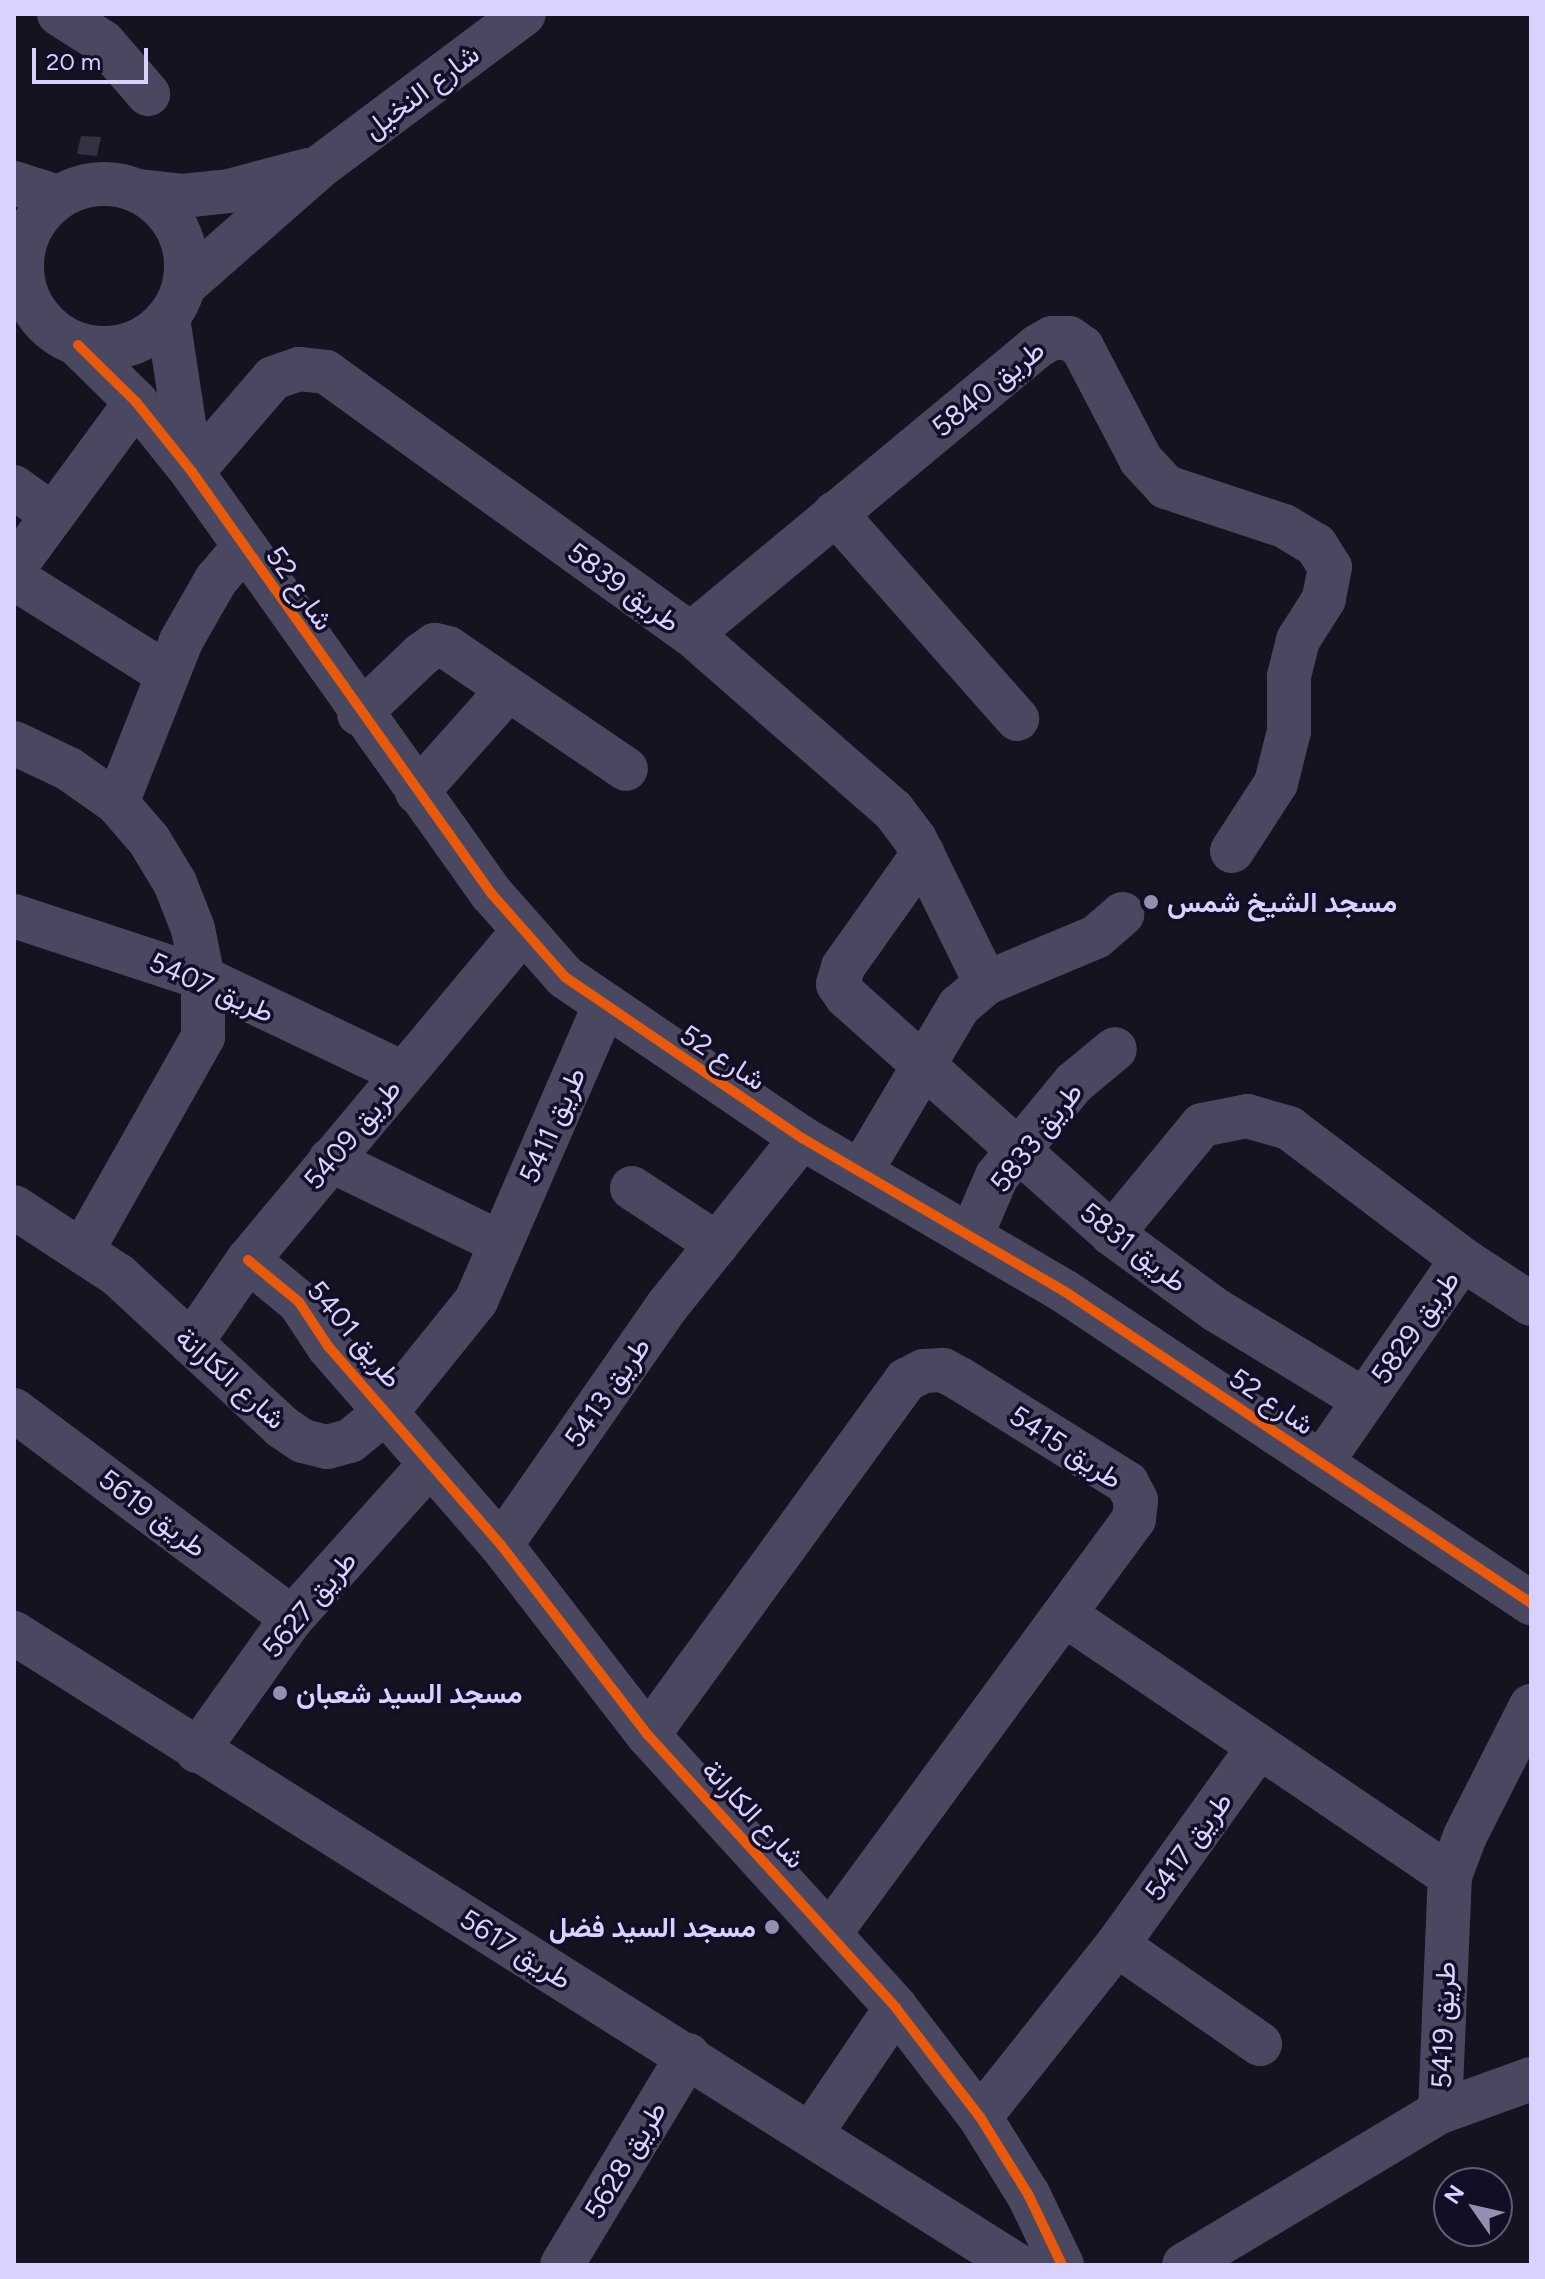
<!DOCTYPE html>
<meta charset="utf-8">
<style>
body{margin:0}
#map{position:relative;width:1545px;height:2279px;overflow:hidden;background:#161320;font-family:Figtree,Vazirmatn,sans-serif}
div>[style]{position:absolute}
.building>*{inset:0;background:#343142}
.minor>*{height:44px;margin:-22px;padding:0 22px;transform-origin:22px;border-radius:22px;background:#4a4861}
.minor>.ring{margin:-22px;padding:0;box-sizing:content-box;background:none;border:44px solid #4a4861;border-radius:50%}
.cycleway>*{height:10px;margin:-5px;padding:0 5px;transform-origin:5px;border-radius:5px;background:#e8590c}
.dots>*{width:22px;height:22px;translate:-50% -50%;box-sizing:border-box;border:4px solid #130e25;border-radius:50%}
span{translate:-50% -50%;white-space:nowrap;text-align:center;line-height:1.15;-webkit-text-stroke:7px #130e25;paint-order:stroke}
.street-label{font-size:28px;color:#d8d2ff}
.poi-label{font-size:28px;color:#d8d2ff;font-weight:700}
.left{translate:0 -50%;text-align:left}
.right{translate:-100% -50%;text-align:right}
.frame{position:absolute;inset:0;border:16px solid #d8d2ff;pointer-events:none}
.north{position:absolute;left:1433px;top:2167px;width:80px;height:80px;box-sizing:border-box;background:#130e25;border:2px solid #625c7c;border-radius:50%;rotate:304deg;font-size:22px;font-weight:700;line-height:32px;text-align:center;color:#d8d2ff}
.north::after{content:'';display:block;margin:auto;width:28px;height:36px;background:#948fb1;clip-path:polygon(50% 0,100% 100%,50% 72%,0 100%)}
.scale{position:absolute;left:32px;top:48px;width:116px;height:36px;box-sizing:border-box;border:4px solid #d8d2ff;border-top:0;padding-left:10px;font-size:24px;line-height:28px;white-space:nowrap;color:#d8d2ff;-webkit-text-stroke:6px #130e25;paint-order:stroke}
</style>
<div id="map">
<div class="building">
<div style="clip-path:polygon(81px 136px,101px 137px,97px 156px,77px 154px)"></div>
</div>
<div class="minor">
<div style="left:59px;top:14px;width:52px;rotate:32.5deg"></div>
<div style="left:103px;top:42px;width:69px;rotate:49.1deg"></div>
<div style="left:14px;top:183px;width:46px;rotate:17.7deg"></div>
<div class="ring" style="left:22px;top:184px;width:120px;height:120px"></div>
<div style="left:139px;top:191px;width:43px;rotate:6.6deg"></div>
<div style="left:182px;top:196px;width:47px;rotate:-6.1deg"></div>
<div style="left:229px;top:191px;width:82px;rotate:-14.9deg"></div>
<div style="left:185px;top:285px;width:177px;rotate:-41.3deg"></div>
<div style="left:318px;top:168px;width:257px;rotate:-36.8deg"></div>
<div style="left:168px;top:318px;width:154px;rotate:81.4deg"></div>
<div style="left:78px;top:345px;width:81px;rotate:44.5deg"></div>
<div style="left:136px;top:402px;width:90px;rotate:51.3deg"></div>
<div style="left:192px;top:472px;width:516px;rotate:54.62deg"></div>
<div style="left:491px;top:893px;width:112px;rotate:48.6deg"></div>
<div style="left:565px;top:977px;width:287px;rotate:34.2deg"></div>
<div style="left:802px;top:1138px;width:303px;rotate:30.3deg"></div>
<div style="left:1064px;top:1291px;width:562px;rotate:33.75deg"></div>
<div style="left:192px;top:472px;width:124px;rotate:-49.2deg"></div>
<div style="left:273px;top:378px;width:28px;rotate:-19deg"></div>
<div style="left:299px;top:369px;width:27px;rotate:6deg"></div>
<div style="left:326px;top:372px;width:449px;rotate:35.7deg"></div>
<div style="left:691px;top:634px;width:268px;rotate:41.1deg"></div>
<div style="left:893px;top:810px;width:36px;rotate:53deg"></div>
<div style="left:915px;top:839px;width:161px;rotate:63.8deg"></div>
<div style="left:14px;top:487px;width:48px;rotate:35.7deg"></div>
<div style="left:835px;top:513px;width:275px;rotate:48.5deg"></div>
<div style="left:14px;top:568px;width:206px;rotate:-53.7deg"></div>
<div style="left:14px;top:578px;width:181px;rotate:32.1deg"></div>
<div style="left:691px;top:634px;width:451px;rotate:-39.7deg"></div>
<div style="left:1038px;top:346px;width:16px;rotate:-30deg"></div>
<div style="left:1052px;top:338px;width:17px"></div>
<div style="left:1069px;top:338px;width:16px;rotate:35deg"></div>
<div style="left:1082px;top:347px;width:127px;rotate:62.4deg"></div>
<div style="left:1141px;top:460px;width:37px;rotate:47deg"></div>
<div style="left:1166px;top:487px;width:124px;rotate:18.3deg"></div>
<div style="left:1284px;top:526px;width:37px;rotate:31deg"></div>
<div style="left:1316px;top:545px;width:26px;rotate:58deg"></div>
<div style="left:1330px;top:567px;width:33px;rotate:101deg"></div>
<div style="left:1324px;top:599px;width:49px;rotate:122.4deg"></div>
<div style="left:1298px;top:640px;width:38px;rotate:104deg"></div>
<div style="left:1289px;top:677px;width:54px;rotate:90deg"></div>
<div style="left:1289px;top:731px;width:54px;rotate:104deg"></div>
<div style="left:1276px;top:783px;width:81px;rotate:122.9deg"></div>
<div style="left:359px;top:714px;width:87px;rotate:-43.6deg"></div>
<div style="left:422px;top:654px;width:16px;rotate:-35deg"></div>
<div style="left:435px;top:645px;width:13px;rotate:13deg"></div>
<div style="left:448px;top:648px;width:215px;rotate:34.2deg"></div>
<div style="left:14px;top:743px;width:61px;rotate:25.3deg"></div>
<div style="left:69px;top:769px;width:59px;rotate:35.3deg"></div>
<div style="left:117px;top:803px;width:49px;rotate:49.1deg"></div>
<div style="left:149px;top:840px;width:50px;rotate:58.8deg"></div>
<div style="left:175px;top:883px;width:49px;rotate:68.6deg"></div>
<div style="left:193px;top:929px;width:50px;rotate:78.5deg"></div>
<div style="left:203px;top:978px;width:59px;rotate:90deg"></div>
<div style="left:203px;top:1037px;width:246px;rotate:119.5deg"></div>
<div style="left:417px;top:792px;width:134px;rotate:-48.3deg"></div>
<div style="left:117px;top:803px;width:174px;rotate:-68.4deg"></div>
<div style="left:181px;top:641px;width:70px;rotate:-60.2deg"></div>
<div style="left:216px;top:580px;width:42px;rotate:-49.8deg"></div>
<div style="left:923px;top:854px;width:138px;rotate:125.3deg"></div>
<div style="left:843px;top:967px;width:18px;rotate:106deg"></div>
<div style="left:838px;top:984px;width:14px;rotate:56deg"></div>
<div style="left:846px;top:996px;width:357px;rotate:41.8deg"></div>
<div style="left:1112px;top:1234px;width:129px;rotate:36.2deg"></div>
<div style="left:1216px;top:1310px;width:173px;rotate:31.3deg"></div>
<div style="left:14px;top:916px;width:199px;rotate:18.2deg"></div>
<div style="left:203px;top:978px;width:221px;rotate:25.4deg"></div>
<div style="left:330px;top:1160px;width:190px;rotate:25.9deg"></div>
<div style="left:861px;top:1171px;width:192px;rotate:-59.3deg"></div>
<div style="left:959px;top:1006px;width:35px;rotate:-40deg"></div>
<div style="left:986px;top:983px;width:119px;rotate:-22.7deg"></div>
<div style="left:1096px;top:937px;width:35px;rotate:-41deg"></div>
<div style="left:632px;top:1188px;width:102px;rotate:33.4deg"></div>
<div style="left:14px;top:1207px;width:124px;rotate:33.2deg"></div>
<div style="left:118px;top:1275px;width:224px;rotate:42.8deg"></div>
<div style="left:282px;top:1427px;width:25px;rotate:34deg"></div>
<div style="left:303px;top:1441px;width:25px;rotate:14deg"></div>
<div style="left:327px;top:1447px;width:24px;rotate:-15deg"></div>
<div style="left:350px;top:1441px;width:49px;rotate:-39.2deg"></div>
<div style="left:388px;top:1410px;width:140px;rotate:-51.1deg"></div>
<div style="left:476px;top:1301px;width:321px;rotate:-66.5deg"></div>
<div style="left:1112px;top:1234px;width:141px;rotate:-50.5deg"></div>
<div style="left:1202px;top:1125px;width:46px;rotate:-11.3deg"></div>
<div style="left:1247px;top:1116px;width:44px;rotate:15.9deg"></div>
<div style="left:1289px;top:1128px;width:217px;rotate:37.1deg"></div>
<div style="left:1462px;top:1259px;width:82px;rotate:33.1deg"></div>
<div style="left:971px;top:1236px;width:65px;rotate:-66.6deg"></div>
<div style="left:997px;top:1176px;width:121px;rotate:-50.4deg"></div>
<div style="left:1074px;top:1083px;width:53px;rotate:-39.7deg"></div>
<div style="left:248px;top:1260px;width:66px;rotate:39.5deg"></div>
<div style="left:299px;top:1302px;width:53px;rotate:56.6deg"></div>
<div style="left:328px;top:1346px;width:264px;rotate:49deg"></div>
<div style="left:501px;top:1545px;width:240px;rotate:52.3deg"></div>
<div style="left:648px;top:1735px;width:369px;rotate:47.7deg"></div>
<div style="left:896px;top:2008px;width:138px;rotate:52.4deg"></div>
<div style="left:980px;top:2117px;width:91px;rotate:58.1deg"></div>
<div style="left:1028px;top:2194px;width:79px;rotate:64.4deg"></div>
<div style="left:191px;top:1343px;width:101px;rotate:-55.5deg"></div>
<div style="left:248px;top:1260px;width:427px;rotate:-50.1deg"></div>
<div style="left:14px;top:1410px;width:347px;rotate:36.8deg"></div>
<div style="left:1321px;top:1463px;width:248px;rotate:-55.3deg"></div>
<div style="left:501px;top:1545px;width:292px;rotate:-55.2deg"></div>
<div style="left:668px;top:1305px;width:214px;rotate:-51.3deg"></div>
<div style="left:1065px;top:1615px;width:465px;rotate:34.1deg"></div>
<div style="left:14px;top:1633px;width:1186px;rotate:32.22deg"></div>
<div style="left:648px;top:1735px;width:439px;rotate:-54deg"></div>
<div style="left:906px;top:1380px;width:20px;rotate:-27deg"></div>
<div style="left:924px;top:1371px;width:19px;rotate:-3deg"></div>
<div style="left:943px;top:1370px;width:19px;rotate:28deg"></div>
<div style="left:960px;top:1379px;width:197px;rotate:31.9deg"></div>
<div style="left:1127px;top:1483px;width:19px;rotate:62deg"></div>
<div style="left:1136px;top:1500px;width:19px;rotate:96deg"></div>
<div style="left:1134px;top:1519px;width:514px;rotate:126.29deg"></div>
<div style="left:197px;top:1751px;width:163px;rotate:-54.5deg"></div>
<div style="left:292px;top:1618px;width:207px;rotate:-48.1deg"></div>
<div style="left:1117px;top:1945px;width:174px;rotate:34.7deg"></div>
<div style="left:1440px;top:2112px;width:236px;rotate:-87.6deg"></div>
<div style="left:1450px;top:1876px;width:43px;rotate:-69.4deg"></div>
<div style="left:1465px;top:1836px;width:146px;rotate:-63.1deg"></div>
<div style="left:980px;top:2117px;width:220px;rotate:-51.5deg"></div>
<div style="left:1117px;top:1945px;width:244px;rotate:-54.4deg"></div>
<div style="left:812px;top:2132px;width:150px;rotate:-55.9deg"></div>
<div style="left:562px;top:2265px;width:245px;rotate:-59deg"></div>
<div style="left:1184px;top:2265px;width:298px;rotate:-30.9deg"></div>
<div style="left:1440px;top:2112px;width:97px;rotate:-19.9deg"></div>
</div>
<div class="cycleway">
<div style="left:78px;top:345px;width:81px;rotate:44.5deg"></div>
<div style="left:136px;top:402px;width:90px;rotate:51.3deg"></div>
<div style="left:192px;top:472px;width:516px;rotate:54.62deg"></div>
<div style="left:491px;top:893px;width:112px;rotate:48.6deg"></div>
<div style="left:565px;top:977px;width:287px;rotate:34.2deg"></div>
<div style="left:802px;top:1138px;width:303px;rotate:30.3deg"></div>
<div style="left:1064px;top:1291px;width:562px;rotate:33.75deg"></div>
<div style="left:248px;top:1260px;width:66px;rotate:39.5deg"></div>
<div style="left:299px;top:1302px;width:53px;rotate:56.6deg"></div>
<div style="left:328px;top:1346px;width:264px;rotate:49deg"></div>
<div style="left:501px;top:1545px;width:240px;rotate:52.3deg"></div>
<div style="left:648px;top:1735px;width:369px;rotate:47.7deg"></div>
<div style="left:896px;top:2008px;width:138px;rotate:52.4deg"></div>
<div style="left:980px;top:2117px;width:91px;rotate:58.1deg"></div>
<div style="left:1028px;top:2194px;width:79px;rotate:64.4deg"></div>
</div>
<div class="dots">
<div style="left:1151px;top:902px;background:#948fb1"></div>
<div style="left:280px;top:1693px;background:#948fb1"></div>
<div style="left:772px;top:1927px;background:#948fb1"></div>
</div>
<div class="street-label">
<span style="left:421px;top:91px;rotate:-37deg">شارع النخيل</span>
<span style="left:988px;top:388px;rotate:-39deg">طريق 5840</span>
<span style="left:624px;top:587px;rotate:36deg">طريق 5839</span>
<span style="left:300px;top:588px;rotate:55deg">شارع 52</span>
<span style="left:212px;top:987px;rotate:24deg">طريق 5407</span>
<span style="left:723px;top:1057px;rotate:33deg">شارع 52</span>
<span style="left:552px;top:1125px;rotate:-66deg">طريق 5411</span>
<span style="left:352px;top:1134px;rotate:-50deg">طريق 5409</span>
<span style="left:1036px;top:1137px;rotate:-52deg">طريق 5833</span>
<span style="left:1134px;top:1247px;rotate:38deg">طريق 5831</span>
<span style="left:1415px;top:1327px;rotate:-55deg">طريق 5829</span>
<span style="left:355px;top:1334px;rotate:50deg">طريق 5401</span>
<span style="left:231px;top:1378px;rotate:42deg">شارع الكارانة</span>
<span style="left:607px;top:1392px;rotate:-55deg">طريق 5413</span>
<span style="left:1272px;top:1401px;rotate:34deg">شارع 52</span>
<span style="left:1066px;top:1447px;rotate:33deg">طريق 5415</span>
<span style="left:153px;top:1513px;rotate:37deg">طريق 5619</span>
<span style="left:309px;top:1604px;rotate:-50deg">طريق 5627</span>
<span style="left:754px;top:1814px;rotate:47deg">شارع الكارانة</span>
<span style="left:1188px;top:1846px;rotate:-54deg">طريق 5417</span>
<span style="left:516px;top:1949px;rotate:32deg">طريق 5617</span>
<span style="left:1443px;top:2025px;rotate:-88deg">طريق 5419</span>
<span style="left:625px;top:2160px;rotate:-59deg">طريق 5628</span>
</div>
<div class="poi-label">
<span class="left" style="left:1167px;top:902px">مسجد الشيخ شمس</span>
<span class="left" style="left:296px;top:1693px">مسجد السيد شعبان</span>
<span class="right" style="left:756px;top:1927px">مسجد السيد فضل</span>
</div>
<div class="frame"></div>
<div class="north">N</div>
<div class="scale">20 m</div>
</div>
